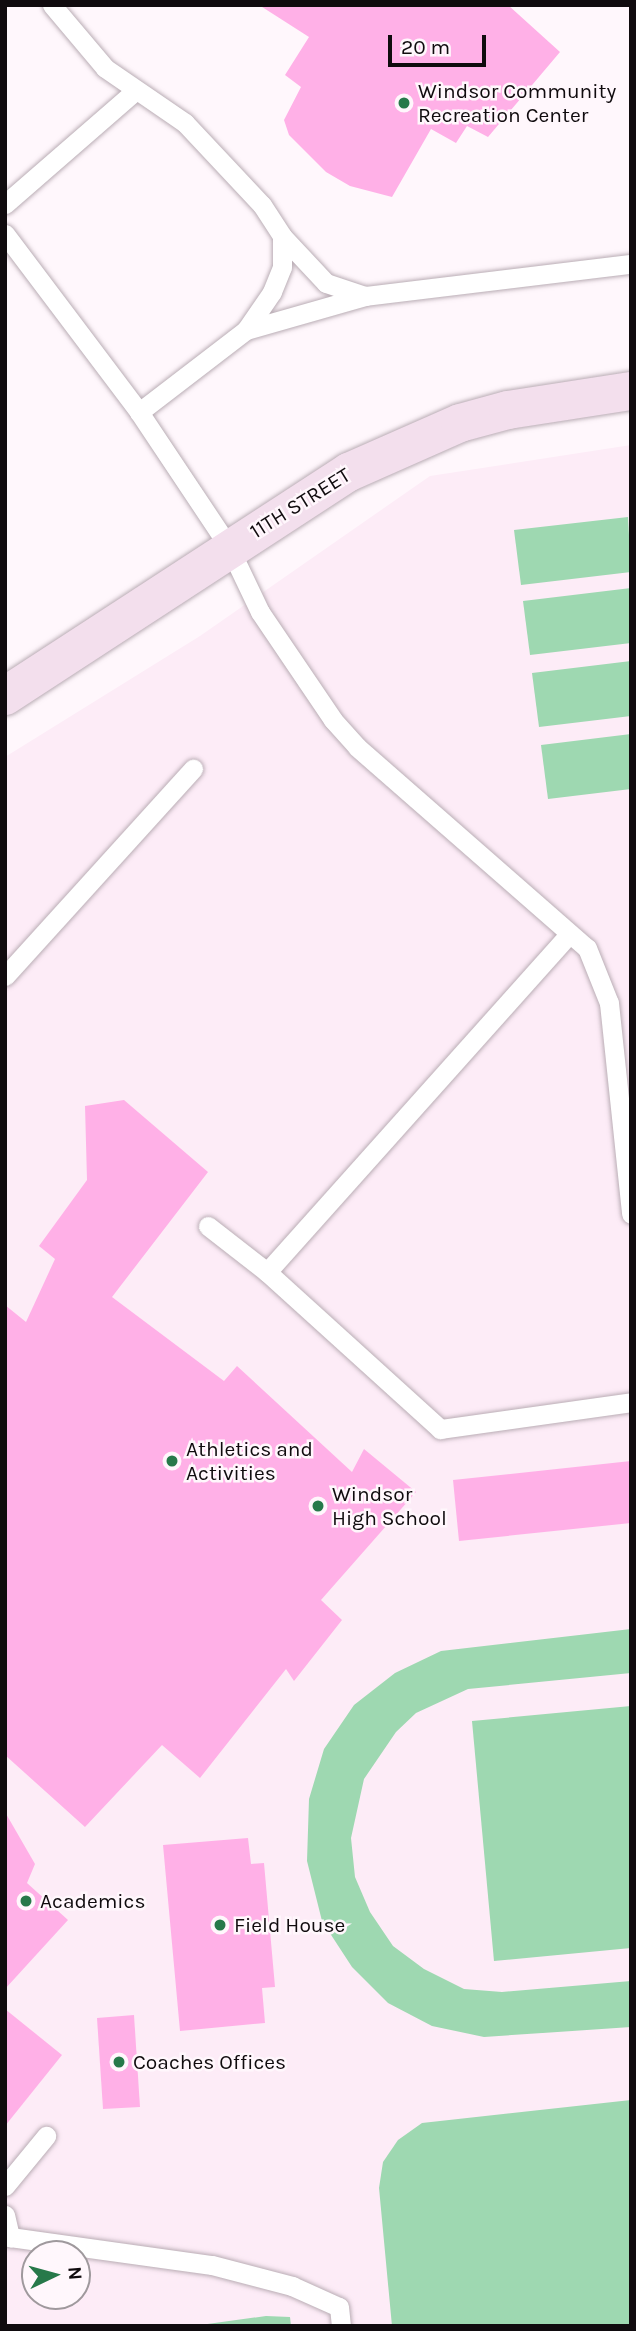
<!DOCTYPE html>
<style>
body{margin:0}
#map{position:relative;width:636px;height:2331px;overflow:hidden;background:#fff7fc;font-family:Karla,sans-serif}
div>[style]{position:absolute}
.built>*{inset:0;background:#fdecf7}
.green>*{inset:0;background:#9ed8b1}
.building>*{inset:0;background:#ffb0e7}
.roads{filter:drop-shadow(0 0 2px #baadb5) drop-shadow(0 0 2px #baadb5)}
.lane>*{height:19px;margin:-9.5px;padding:0 9.5px;transform-origin:9.5px;border-radius:9.5px;background:#fff}
.secondary>*{height:38px;margin:-19px;padding:0 19px;transform-origin:19px;border-radius:19px;background:#f3dfed}
.dots>*{width:19px;height:19px;translate:-50% -50%;box-sizing:border-box;border:4px solid #fff7fc;border-radius:50%}
span{translate:-50% -50%;white-space:nowrap;text-align:center;line-height:1.15;-webkit-text-stroke:5px #fff7fc;paint-order:stroke}
.poi-label{font-size:21px;color:#100b0e}
.left{translate:0 -50%;text-align:left}
.street-label{font-size:21px;color:#100b0e}
.frame{position:absolute;inset:0;border:7px solid #100b0e;pointer-events:none}
.north{position:absolute;left:21px;top:2240px;width:70px;height:70px;box-sizing:border-box;background:#fff7fc;border:2px solid #9f999d;border-radius:50%;rotate:85deg;font-size:19px;font-weight:700;line-height:28px;text-align:center;color:#100b0e}
.north::after{content:'';display:block;margin:auto;width:24px;height:32px;background:#27794a;clip-path:polygon(50% 0,100% 100%,50% 72%,0 100%)}
.scale{position:absolute;left:388px;top:35px;width:98px;height:32px;box-sizing:border-box;border:4px solid #100b0e;border-top:0;padding-left:9px;font-size:21px;line-height:24px;white-space:nowrap;color:#100b0e;-webkit-text-stroke:5px #fff7fc;paint-order:stroke}
</style>
<div id="map">
<div class="built">
<div style="clip-path:polygon(evenodd,631px 445px,631px 2326px,5px 2326px,5px 757px,200px 636px,430px 476px,631px 445px,35px 2254px,77px 2254px,77px 2296px,35px 2296px,35px 2254px)"></div>
</div>
<div class="green">
<div style="clip-path:polygon(628px 517px,631px 572px,521px 585px,514px 530px)"></div>
<div style="clip-path:polygon(631px 588px,631px 643px,530px 655px,523px 601px)"></div>
<div style="clip-path:polygon(631px 661px,631px 716px,539px 727px,532px 673px)"></div>
<div style="clip-path:polygon(631px 734px,631px 789px,548px 799px,541px 745px)"></div>
<div style="clip-path:polygon(631px 1629px,631px 1673px,468px 1689px,416px 1713px,396px 1732px,364px 1779px,351px 1838px,355px 1877px,370px 1912px,393px 1946px,424px 1969px,464px 1989px,502px 1992px,631px 1981px,631px 2027px,484px 2037px,432px 2026px,388px 2003px,352px 1967px,322px 1921px,307px 1861px,309px 1799px,324px 1749px,354px 1705px,395px 1673px,441px 1651px)"></div>
<div style="clip-path:polygon(631px 1706px,631px 1948px,494px 1961px,472px 1721px)"></div>
<div style="clip-path:polygon(631px 2100px,631px 2326px,392px 2326px,379px 2188px,383px 2162px,398px 2140px,422px 2123px)"></div>
<div style="clip-path:polygon(266px 2316px,290px 2317px,291px 2326px,193px 2326px)"></div>
</div>
<div class="building">
<div style="clip-path:polygon(259px 5px,508px 5px,560px 52px,488px 137px,467px 126px,456px 143px,431px 129px,392px 197px,350px 186px,326px 172px,289px 135px,284px 120px,301px 87px,285px 75px,309px 37px)"></div>
<div style="clip-path:polygon(124px 1100px,208px 1172px,112px 1297px,224px 1381px,237px 1366px,352px 1472px,364px 1449px,416px 1492px,321px 1600px,342px 1620px,294px 1681px,286px 1669px,200px 1778px,162px 1745px,85px 1827px,5px 1755px,5px 1305px,26px 1322px,55px 1259px,39px 1246px,87px 1180px,85px 1106px)"></div>
<div style="clip-path:polygon(631px 1461px,631px 1523px,459px 1541px,453px 1480px)"></div>
<div style="clip-path:polygon(5px 1812px,35px 1864px,27px 1883px,68px 1920px,5px 1989px)"></div>
<div style="clip-path:polygon(248px 1838px,251px 1864px,264px 1863px,275px 1987px,262px 1988px,265px 2023px,180px 2031px,163px 1845px)"></div>
<div style="clip-path:polygon(5px 2009px,62px 2055px,5px 2126px)"></div>
<div style="clip-path:polygon(134px 2015px,140px 2107px,103px 2109px,97px 2018px)"></div>
</div>
<div class="roads">
<div class="lane">
<div style="left:52px;top:5px;width:82px;rotate:49.9deg"></div>
<div style="left:105px;top:68px;width:97px;rotate:34.5deg"></div>
<div style="left:185px;top:123px;width:112px;rotate:46.8deg"></div>
<div style="left:262px;top:205px;width:37px;rotate:57deg"></div>
<div style="left:282px;top:236px;width:31px;rotate:90deg"></div>
<div style="left:282px;top:267px;width:27px;rotate:112deg"></div>
<div style="left:272px;top:292px;width:46px;rotate:124.4deg"></div>
<div style="left:246px;top:330px;width:135px;rotate:142.5deg"></div>
<div style="left:5px;top:204px;width:172px;rotate:-41deg"></div>
<div style="left:5px;top:234px;width:223px;rotate:53deg"></div>
<div style="left:139px;top:412px;width:162px;rotate:56.3deg"></div>
<div style="left:229px;top:547px;width:72px;rotate:64.5deg"></div>
<div style="left:260px;top:612px;width:130px;rotate:55.9deg"></div>
<div style="left:333px;top:720px;width:36px;rotate:48deg"></div>
<div style="left:357px;top:747px;width:305px;rotate:41.2deg"></div>
<div style="left:587px;top:948px;width:59px;rotate:68.2deg"></div>
<div style="left:609px;top:1003px;width:212px;rotate:84deg"></div>
<div style="left:282px;top:236px;width:64px;rotate:46.9deg"></div>
<div style="left:326px;top:283px;width:41px;rotate:18.4deg"></div>
<div style="left:246px;top:330px;width:124px;rotate:-15.9deg"></div>
<div style="left:365px;top:296px;width:268px;rotate:-6.9deg"></div>
<div style="left:5px;top:976px;width:280px;rotate:-47.8deg"></div>
<div style="left:208px;top:1226px;width:75px;rotate:37.9deg"></div>
<div style="left:267px;top:1272px;width:234px;rotate:42.2deg"></div>
<div style="left:440px;top:1429px;width:193px;rotate:-8deg"></div>
<div style="left:267px;top:1272px;width:453px;rotate:-48.2deg"></div>
<div style="left:5px;top:2186px;width:65px;rotate:-50.6deg"></div>
<div style="left:5px;top:2215px;width:23px;rotate:77deg"></div>
<div style="left:10px;top:2237px;width:204px;rotate:7.9deg"></div>
<div style="left:212px;top:2265px;width:83px;rotate:14.7deg"></div>
<div style="left:292px;top:2286px;width:51px;rotate:24.1deg"></div>
<div style="left:339px;top:2307px;width:19px;rotate:84deg"></div>
</div>
<div class="secondary">
<div style="left:5px;top:696px;width:411px;rotate:-33.1deg"></div>
<div style="left:349px;top:472px;width:121px;rotate:-23.8deg"></div>
<div style="left:460px;top:423px;width:50px;rotate:-15.2deg"></div>
<div style="left:508px;top:410px;width:124px;rotate:-8.8deg"></div>
</div>
</div>
<div class="dots">
<div style="left:404px;top:103px;background:#27794a"></div>
<div style="left:172px;top:1461px;background:#27794a"></div>
<div style="left:318px;top:1506px;background:#27794a"></div>
<div style="left:26px;top:1901px;background:#27794a"></div>
<div style="left:220px;top:1925px;background:#27794a"></div>
<div style="left:119px;top:2062px;background:#27794a"></div>
</div>
<div class="poi-label">
<span class="left" style="left:418px;top:103px">Windsor Community<br>Recreation Center</span>
<span class="left" style="left:186px;top:1461px">Athletics and<br>Activities</span>
<span class="left" style="left:332px;top:1506px">Windsor<br>High School</span>
<span class="left" style="left:40px;top:1901px">Academics</span>
<span class="left" style="left:234px;top:1925px">Field House</span>
<span class="left" style="left:133px;top:2062px">Coaches Offices</span>
</div>
<div class="street-label">
<span style="left:300px;top:503px;rotate:-32deg">11TH STREET</span>
</div>
<div class="frame"></div>
<div class="north">N</div>
<div class="scale">20 m</div>
</div>
